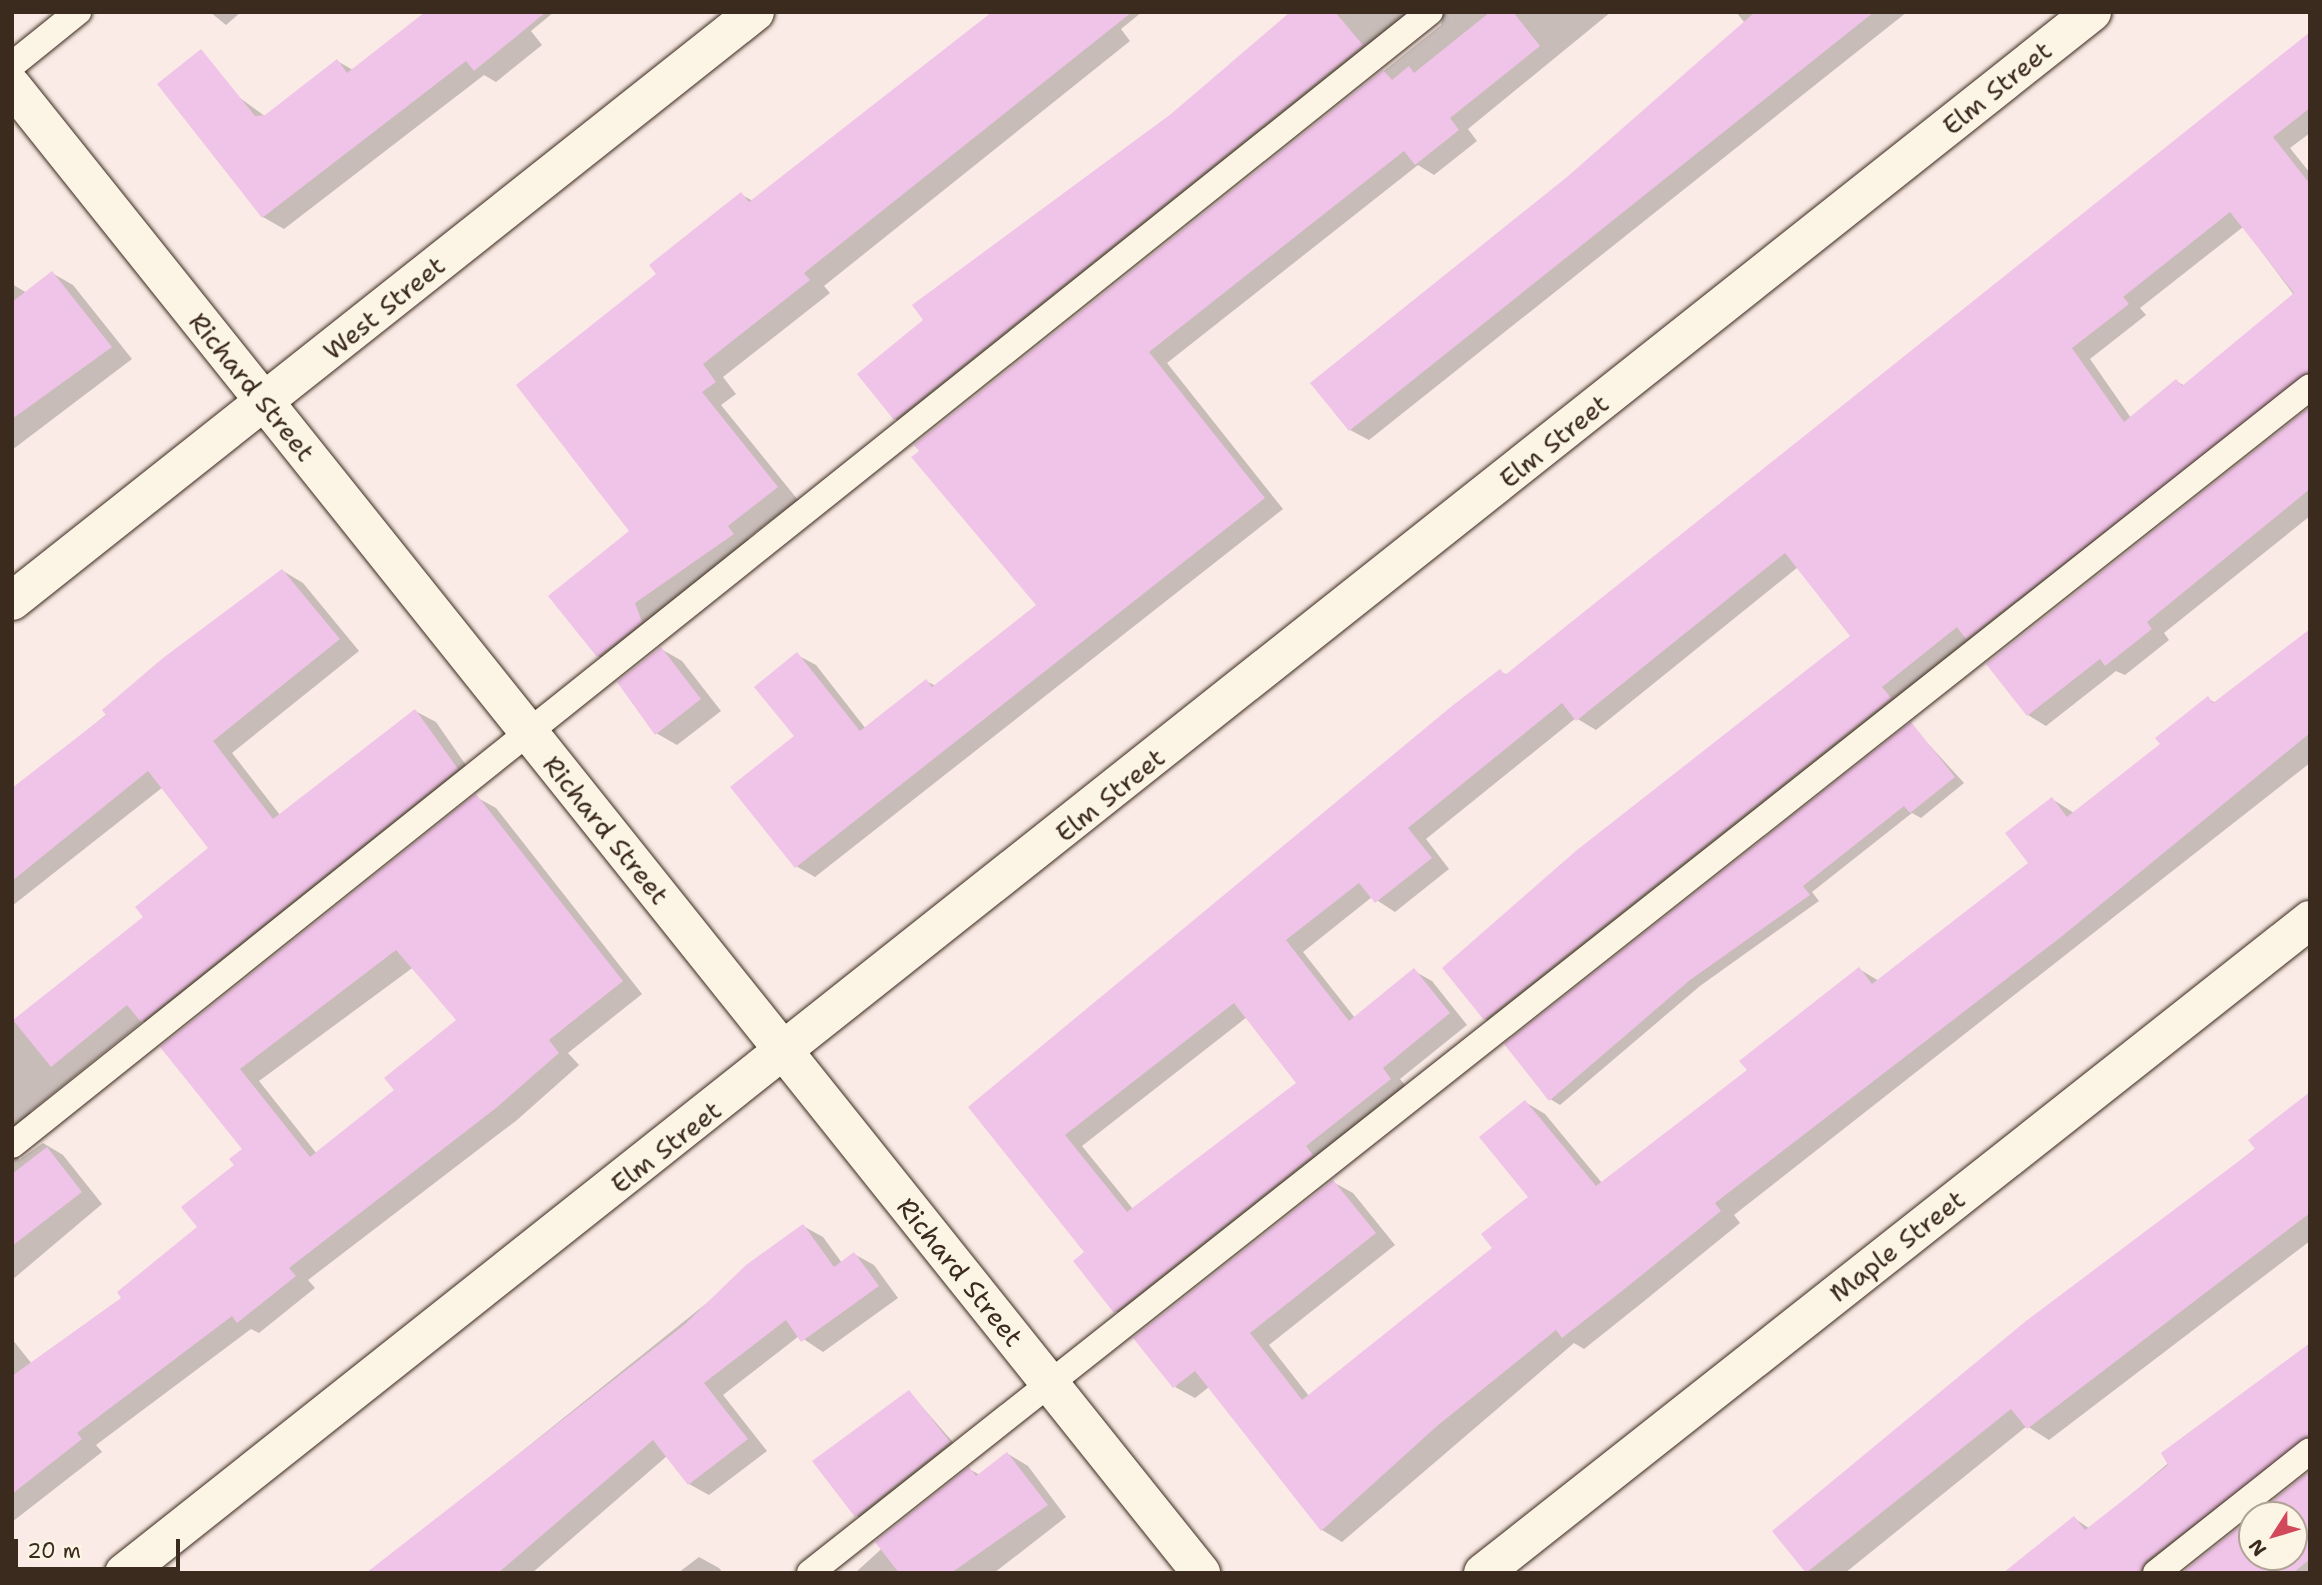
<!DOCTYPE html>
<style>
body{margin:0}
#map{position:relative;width:2322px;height:1585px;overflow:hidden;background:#faebe6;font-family:"Shantell Sans",sans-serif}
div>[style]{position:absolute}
.shadow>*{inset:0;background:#0003}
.building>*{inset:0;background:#f0c3e8}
.roads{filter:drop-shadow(0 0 2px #3b2a1e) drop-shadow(0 0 2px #3b2a1e)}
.service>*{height:26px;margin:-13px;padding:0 13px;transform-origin:13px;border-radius:13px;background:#fcf5e5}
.minor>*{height:38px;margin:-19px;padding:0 19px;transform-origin:19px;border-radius:19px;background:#fcf5e5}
span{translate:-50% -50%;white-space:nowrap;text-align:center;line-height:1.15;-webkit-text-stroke:5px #fcf5e5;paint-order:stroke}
.street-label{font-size:26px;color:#3b2a1e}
.frame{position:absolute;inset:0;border:14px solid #3b2a1e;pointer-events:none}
.north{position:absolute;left:2238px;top:1501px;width:70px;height:70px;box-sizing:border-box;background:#fcf5e5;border:2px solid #afa495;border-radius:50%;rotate:233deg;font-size:19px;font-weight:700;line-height:28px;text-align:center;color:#3b2a1e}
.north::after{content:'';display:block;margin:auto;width:24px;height:32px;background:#d1495b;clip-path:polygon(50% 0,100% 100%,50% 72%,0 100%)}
.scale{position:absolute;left:14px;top:1539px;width:166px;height:32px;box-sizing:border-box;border:4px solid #3b2a1e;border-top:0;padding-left:9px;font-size:21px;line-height:24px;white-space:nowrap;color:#3b2a1e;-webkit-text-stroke:5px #fcf5e5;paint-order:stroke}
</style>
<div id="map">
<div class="shadow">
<div style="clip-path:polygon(210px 12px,241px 12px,226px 25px)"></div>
<div style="clip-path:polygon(428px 12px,554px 12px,531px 31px,542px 45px,496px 82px,484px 75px,284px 229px,263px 217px,240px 98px,266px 117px,337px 61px,353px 70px)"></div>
<div style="clip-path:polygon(993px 12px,1142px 12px,1121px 29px,1130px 41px,824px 286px,830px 293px,723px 377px,736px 394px,721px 405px,798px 500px,748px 538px,753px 546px,619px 668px,598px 656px,632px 531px,658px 274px,742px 195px,753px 201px)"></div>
<div style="clip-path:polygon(1295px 12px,1436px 12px,914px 430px,895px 419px,1172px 116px)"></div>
<div style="clip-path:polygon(1443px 12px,1611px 12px,1468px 129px,1477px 141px,1434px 175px,1418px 165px,1167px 363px,1283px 509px,815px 877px,796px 866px,797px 655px,816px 665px,866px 729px,926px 681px,936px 686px,1038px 605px,916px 445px,1441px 25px)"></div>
<div style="clip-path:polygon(1736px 12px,1907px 12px,1369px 440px,1350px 430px,1568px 178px,1745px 23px)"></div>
<div style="clip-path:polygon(evenodd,2310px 35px,2310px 133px,2290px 148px,2310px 173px,2310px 392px,1504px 1029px,1485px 1019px,1852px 636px,1798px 567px,1596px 730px,1576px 718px,1426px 839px,1449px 869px,1395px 912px,1372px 897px,1303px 952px,1355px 1018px,1414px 971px,1432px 981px,1467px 1025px,1400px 1079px,1409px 1090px,1133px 1322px,1115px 1311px,1086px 1252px,970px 1107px,1500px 671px,1507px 675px,2310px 35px,2243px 227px,2294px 295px,2185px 386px,2176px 381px,2131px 418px,2090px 359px,2146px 315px,2140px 308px,2243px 227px,2310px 35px,1247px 1017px,1298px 1083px,1133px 1209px,1082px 1146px,1247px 1017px)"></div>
<div style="clip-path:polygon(52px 273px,73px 285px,132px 359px,12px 450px,12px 284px,27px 293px)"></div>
<div style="clip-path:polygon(2310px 410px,2310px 516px,2164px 633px,2169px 640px,2125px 675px,2116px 671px,2046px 726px,2028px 715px)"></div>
<div style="clip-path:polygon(283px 571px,303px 583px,359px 651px,232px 753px,280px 815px,415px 711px,436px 722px,477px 781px,162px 1032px,143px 1021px,30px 1112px,43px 1128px,18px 1150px,19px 1160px,43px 1143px,63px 1155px,102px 1204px,12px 1280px,12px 1023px,146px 917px,210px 848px,163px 787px,12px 906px,12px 791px)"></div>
<div style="clip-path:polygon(2310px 631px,2310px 763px,1734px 1215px,1740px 1223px,1643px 1302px,1584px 1349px,1574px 1343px,1342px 1542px,1322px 1530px,1209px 1387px,1195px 1398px,1175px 1387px,1333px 1182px,1353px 1193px,1395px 1245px,1269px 1345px,1309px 1396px,1494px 1248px,1530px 1197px,1525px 1102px,1545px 1114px,1602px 1183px,1749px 1071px,1859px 969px,1879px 981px,2030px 863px,2052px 799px,2074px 813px,2162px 744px,2208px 699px,2216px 703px)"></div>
<div style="clip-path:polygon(661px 649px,682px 661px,721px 711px,677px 745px,656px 733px)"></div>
<div style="clip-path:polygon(1911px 725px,1964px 783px,1921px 818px,1912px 813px,1812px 892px,1819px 901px,1700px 986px,1560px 1105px,1550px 1099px)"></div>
<div style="clip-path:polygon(evenodd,476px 797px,496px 808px,642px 994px,568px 1053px,579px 1065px,517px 1120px,308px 1280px,315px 1288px,259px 1333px,251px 1329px,96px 1445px,102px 1452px,12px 1522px,12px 1339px,32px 1364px,123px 1298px,199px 1227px,245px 1149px,163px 1047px,476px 797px,415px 966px,458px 1021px,397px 1090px,317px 1154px,259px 1081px,415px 966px)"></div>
<div style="clip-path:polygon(2310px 1105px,2310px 1241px,2049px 1440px,2027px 1426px,1845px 1573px,1808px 1573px,1774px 1531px)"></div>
<div style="clip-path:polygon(803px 1226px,823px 1237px,842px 1263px,854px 1254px,874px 1265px,898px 1298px,823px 1352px,799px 1336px,723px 1395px,767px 1451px,709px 1495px,689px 1484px,667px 1456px,532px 1573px,370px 1573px)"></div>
<div style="clip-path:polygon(2310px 1344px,2310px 1451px,2160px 1573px,2017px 1573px,2074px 1518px,2090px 1529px)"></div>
<div style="clip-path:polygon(909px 1392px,959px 1449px,867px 1522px,857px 1516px)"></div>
<div style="clip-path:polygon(1008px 1454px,1028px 1466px,1066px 1517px,994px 1573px,855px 1573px,969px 1469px,980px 1475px)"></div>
<div style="clip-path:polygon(2310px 1474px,2310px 1573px,2184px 1573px,2252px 1519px,2252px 1557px,2294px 1557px,2294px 1515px,2257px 1515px)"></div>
<div style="clip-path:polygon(699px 1557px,719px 1568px,723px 1573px,678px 1573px)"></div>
</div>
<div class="building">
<div style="clip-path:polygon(425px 12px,546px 12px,474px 71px,466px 61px,262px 218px,157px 84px,201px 49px,255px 116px,265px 115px,337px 59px,347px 73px)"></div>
<div style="clip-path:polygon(992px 12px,1132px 12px,804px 273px,810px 280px,703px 364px,716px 382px,702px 392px,778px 487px,728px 526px,734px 534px,635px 603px,642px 622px,597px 657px,548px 596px,629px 531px,516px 385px,656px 274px,649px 265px,741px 192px,749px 202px)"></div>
<div style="clip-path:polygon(1290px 12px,1335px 12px,1363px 45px,894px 420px,857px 374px,923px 320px,912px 305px,1171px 114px)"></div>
<div style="clip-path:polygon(1490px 12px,1513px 12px,1540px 46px,1450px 118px,1459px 130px,1415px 165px,1404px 151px,1149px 352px,1265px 498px,795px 868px,730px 787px,794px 736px,754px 687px,797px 652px,860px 731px,926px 679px,932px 687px,1036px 605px,911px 457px,919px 451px,914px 445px,1383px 70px,1392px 80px,1409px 66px,1414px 73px)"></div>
<div style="clip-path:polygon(1755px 12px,1874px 12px,1349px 431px,1310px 383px,1567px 177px)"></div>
<div style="clip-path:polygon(evenodd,2310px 32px,2310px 108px,2273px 137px,2310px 184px,2310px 372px,1966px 639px,1957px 627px,1882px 687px,1891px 698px,1484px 1020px,1442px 968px,1577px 850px,1850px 636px,1785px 553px,1576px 721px,1562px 703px,1408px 828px,1432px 858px,1375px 903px,1359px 883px,1286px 940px,1349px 1021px,1414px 968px,1450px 1013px,1383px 1068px,1391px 1079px,1306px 1146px,1313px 1155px,1114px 1313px,1073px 1261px,1084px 1252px,968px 1107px,1452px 706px,1500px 669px,1505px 675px,2310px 32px,2230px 212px,2294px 293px,2182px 386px,2176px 379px,2124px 422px,2072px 348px,2129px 304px,2123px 297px,2230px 212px,2310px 32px,1234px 1003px,1296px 1083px,1127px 1212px,1065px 1135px,1234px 1003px)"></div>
<div style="clip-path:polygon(52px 271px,112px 347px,12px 419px,12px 302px)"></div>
<div style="clip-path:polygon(2310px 407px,2310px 489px,2147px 622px,2152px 629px,2105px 666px,2100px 659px,2027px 716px,1986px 664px)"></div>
<div style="clip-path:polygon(282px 569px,340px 639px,213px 741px,273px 819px,415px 709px,458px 769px,141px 1022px,127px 1005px,51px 1067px,13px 1020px,143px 917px,135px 907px,208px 848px,148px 771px,12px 881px,12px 788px,106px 715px,102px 710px,163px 658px)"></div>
<div style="clip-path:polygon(2310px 629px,2310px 733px,2061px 937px,1715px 1203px,1721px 1211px,1622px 1291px,1562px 1338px,1556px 1330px,1437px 1426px,1321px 1531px,1195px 1371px,1173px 1388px,1133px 1338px,1333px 1180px,1376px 1233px,1250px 1333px,1302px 1400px,1492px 1248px,1481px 1234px,1528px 1197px,1479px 1137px,1525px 1100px,1596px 1186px,1747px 1070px,1739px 1061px,1859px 967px,1872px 984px,2028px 863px,2005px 833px,2052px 797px,2067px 817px,2160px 744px,2155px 738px,2208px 696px,2213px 703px)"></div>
<div style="clip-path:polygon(661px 647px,701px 699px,655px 735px,617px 682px)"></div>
<div style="clip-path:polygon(1911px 722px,1955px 777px,1910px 813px,1904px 806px,1803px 886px,1810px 895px,1690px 980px,1549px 1101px,1504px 1044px)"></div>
<div style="clip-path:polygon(evenodd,476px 794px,623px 981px,549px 1040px,559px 1053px,496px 1108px,289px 1268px,296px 1276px,237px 1323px,232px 1316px,77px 1433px,82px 1439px,12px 1494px,12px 1376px,121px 1298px,117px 1292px,197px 1227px,181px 1207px,234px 1165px,229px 1159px,242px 1149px,160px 1047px,476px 794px,396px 950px,456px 1020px,384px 1078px,394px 1090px,310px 1157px,240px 1069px,396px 950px)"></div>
<div style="clip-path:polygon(2310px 1092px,2310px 1213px,2027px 1429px,2011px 1409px,1806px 1573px,1772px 1531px,2026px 1321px,2255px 1149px,2248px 1140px)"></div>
<div style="clip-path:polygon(47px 1147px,82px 1192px,12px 1246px,12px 1174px)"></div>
<div style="clip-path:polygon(803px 1224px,834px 1267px,854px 1252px,879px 1286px,801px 1342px,786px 1320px,704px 1383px,748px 1439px,688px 1485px,653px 1440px,498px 1573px,366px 1573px,684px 1325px,746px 1265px)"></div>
<div style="clip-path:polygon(2310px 1343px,2310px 1436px,2146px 1561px,2141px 1573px,2003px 1573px,2074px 1516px,2085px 1530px,2168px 1465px,2161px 1453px)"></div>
<div style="clip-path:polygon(909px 1390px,950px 1442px,855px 1517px,812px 1461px)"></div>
<div style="clip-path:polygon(1007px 1452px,1048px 1505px,951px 1573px,899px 1573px,875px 1542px,969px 1467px,976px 1476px)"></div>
<div style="clip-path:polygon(2310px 1471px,2310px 1559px,2293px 1573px,2182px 1573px,2252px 1517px,2252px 1557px,2294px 1557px,2294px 1515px,2255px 1515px)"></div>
</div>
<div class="roads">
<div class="service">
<div style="left:12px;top:65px;width:85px;rotate:-38.8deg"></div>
<div style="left:12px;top:1145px;width:1815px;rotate:-38.63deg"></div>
<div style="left:810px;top:1573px;width:1912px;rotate:-38.33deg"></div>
<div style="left:2156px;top:1573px;width:196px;rotate:-38.4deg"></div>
</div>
<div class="minor">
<div style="left:12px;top:86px;width:1904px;rotate:51.35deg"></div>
<div style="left:12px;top:601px;width:948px;rotate:-38.4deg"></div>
<div style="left:124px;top:1573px;width:2512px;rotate:-38.42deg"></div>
<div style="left:1483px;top:1573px;width:1054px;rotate:-38.29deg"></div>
</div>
</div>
<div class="street-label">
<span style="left:1997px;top:88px;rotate:-39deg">Elm Street</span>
<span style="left:384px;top:308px;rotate:-39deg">West Street</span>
<span style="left:252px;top:387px;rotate:51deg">Richard Street</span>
<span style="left:1554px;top:441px;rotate:-39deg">Elm Street</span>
<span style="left:1110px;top:795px;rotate:-39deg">Elm Street</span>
<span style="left:606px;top:830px;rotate:51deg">Richard Street</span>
<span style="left:666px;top:1147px;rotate:-38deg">Elm Street</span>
<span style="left:1897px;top:1246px;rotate:-38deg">Maple Street</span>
<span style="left:960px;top:1272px;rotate:51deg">Richard Street</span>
</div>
<div class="frame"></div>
<div class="north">N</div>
<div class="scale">20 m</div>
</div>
